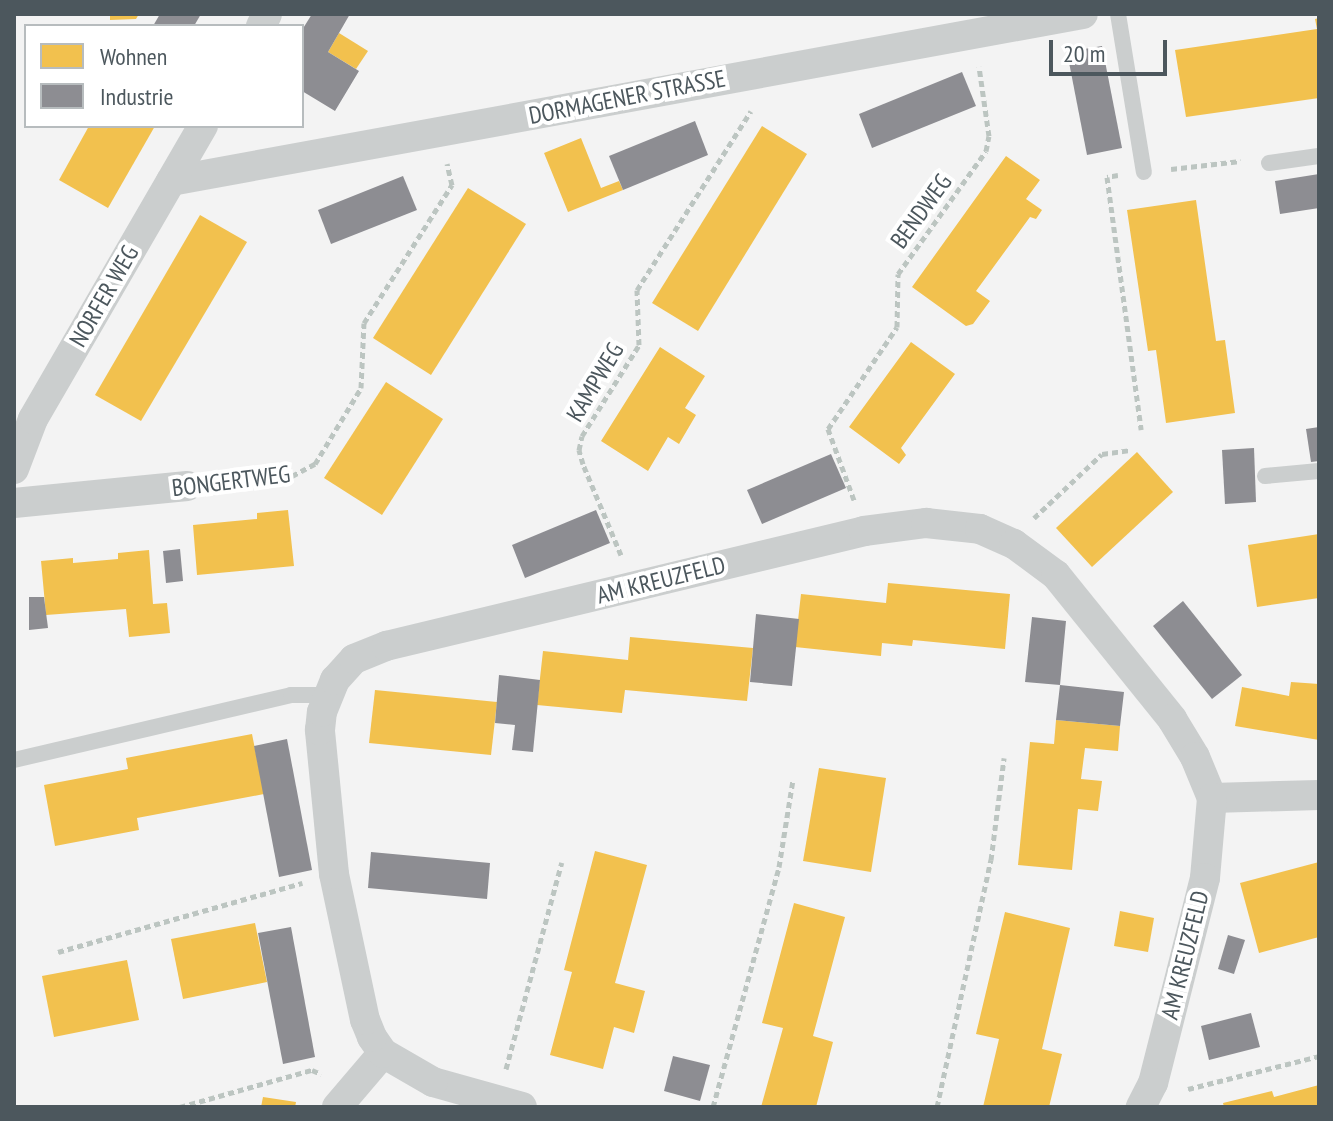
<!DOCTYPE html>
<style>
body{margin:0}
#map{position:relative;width:1333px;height:1121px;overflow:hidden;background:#f3f3f3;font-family:"PT Sans Narrow",sans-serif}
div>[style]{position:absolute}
.homes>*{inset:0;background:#f2c14e}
.industry>*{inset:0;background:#8d8d92}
.path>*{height:5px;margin-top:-2.5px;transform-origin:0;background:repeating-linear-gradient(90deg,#bcc5c1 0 6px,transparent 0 10px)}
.service>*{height:16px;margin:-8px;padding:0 8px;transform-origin:8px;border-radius:8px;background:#cbcece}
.minor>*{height:30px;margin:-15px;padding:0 15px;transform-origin:15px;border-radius:15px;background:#cbcece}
span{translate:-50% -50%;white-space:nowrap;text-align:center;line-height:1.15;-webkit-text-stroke:8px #fff;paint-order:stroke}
.street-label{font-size:24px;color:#4c575d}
.frame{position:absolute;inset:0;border:16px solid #4c575d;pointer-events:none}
.legend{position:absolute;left:24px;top:24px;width:280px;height:104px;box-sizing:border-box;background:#fff;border:2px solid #b7bcbe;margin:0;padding:10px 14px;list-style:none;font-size:24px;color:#4c575d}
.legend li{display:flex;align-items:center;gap:16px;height:40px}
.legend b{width:40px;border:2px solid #b7bcbe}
.scale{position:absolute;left:1049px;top:40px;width:118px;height:36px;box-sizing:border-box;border:4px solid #4c575d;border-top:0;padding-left:10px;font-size:24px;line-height:28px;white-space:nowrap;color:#4c575d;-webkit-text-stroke:6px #fff;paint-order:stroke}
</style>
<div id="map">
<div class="homes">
<div style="clip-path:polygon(110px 14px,139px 14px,136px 19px,110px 20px)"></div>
<div style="clip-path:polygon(1319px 18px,1319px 98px,1186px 117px,1175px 50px,1317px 29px,1315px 19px)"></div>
<div style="clip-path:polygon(339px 33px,368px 51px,356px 69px,328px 52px)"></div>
<div style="clip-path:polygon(89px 126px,155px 126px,108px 208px,59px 180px)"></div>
<div style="clip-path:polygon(762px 126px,807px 154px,698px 331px,652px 303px)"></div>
<div style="clip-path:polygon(581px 138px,601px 188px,619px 181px,623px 190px,568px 212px,544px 153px)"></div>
<div style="clip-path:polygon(1006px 156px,1040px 180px,1026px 199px,1042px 210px,1036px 219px,1030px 217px,976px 291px,990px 301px,973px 324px,966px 326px,912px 287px)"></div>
<div style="clip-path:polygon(468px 188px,526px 224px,431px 375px,373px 338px)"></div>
<div style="clip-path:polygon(1196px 200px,1216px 341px,1225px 340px,1235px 413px,1166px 423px,1156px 350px,1148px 351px,1127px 210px)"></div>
<div style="clip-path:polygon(200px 215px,247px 242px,141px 421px,95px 395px)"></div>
<div style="clip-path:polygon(911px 342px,955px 374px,901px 448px,906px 455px,899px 464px,849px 427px)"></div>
<div style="clip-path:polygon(660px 347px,705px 376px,685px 408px,696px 415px,679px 444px,668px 437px,648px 471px,601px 441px)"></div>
<div style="clip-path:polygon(386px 382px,443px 419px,382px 515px,324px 478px)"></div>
<div style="clip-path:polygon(1137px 452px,1173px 492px,1092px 567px,1056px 528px)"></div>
<div style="clip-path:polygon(288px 510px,294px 566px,197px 575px,193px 525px,257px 519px,257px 513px)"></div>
<div style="clip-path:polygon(1319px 534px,1319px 598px,1257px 607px,1248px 545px)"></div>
<div style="clip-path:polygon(149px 550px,153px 604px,167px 603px,170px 633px,129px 637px,126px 609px,46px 615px,41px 561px,73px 558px,73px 563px,118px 559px,118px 553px)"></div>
<div style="clip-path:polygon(888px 583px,1010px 594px,1005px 649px,913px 640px,912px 646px,882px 643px,881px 656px,795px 647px,801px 594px,886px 603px)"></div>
<div style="clip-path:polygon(630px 637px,753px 648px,747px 701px,625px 690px,622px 713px,537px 705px,543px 651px,628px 660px)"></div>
<div style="clip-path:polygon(1291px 682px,1319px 684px,1319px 740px,1235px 726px,1242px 687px,1289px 696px)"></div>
<div style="clip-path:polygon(375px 690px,497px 702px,491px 755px,369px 743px)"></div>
<div style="clip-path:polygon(1056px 720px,1120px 726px,1118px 751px,1085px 748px,1081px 779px,1102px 781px,1098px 811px,1078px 809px,1072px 870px,1018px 865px,1030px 742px,1054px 744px)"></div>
<div style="clip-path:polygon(252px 734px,264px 794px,137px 818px,139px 830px,55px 846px,44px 785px,128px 769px,126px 758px)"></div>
<div style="clip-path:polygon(819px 768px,886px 778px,871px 872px,803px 861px)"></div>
<div style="clip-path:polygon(595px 851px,647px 865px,615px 983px,645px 991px,634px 1033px,614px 1027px,603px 1069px,550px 1055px,572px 972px,564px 970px)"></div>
<div style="clip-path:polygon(1319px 862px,1319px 937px,1259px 953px,1240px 883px)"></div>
<div style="clip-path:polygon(794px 903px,845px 917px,813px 1036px,833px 1042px,816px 1107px,761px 1107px,783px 1028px,762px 1023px)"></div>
<div style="clip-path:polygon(1120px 911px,1154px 918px,1148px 952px,1114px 946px)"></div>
<div style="clip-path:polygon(1005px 912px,1070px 928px,1042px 1049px,1062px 1054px,1049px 1107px,983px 1107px,999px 1039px,976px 1034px)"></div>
<div style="clip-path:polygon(255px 923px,267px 982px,183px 999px,171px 939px)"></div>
<div style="clip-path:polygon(127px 960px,139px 1020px,54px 1037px,42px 976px)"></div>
<div style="clip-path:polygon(1319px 1085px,1319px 1107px,1224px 1107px,1223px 1103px,1272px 1091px,1274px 1097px)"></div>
<div style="clip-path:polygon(263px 1097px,296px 1102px,295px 1107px,261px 1107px)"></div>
</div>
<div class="industry">
<div style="clip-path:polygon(160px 14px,201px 14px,194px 26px,153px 26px)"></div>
<div style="clip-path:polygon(312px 14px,350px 14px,328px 52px,359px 71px,335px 111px,302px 91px,302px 30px)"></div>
<div style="clip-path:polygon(1102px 46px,1122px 148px,1087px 155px,1067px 52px)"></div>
<div style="clip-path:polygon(962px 72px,976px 106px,872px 148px,859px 114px)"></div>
<div style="clip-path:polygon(695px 121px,708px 155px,623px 190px,609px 156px)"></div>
<div style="clip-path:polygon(1319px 174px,1319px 208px,1280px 214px,1275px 181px)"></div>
<div style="clip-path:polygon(403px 176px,417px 210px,331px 244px,318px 210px)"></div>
<div style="clip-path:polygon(1319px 427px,1319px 461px,1311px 462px,1306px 429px)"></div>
<div style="clip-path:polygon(1254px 448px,1256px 502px,1225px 504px,1222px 450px)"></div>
<div style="clip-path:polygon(831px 454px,846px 488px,762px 524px,747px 490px)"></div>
<div style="clip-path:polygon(596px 510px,610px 543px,525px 578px,512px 545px)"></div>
<div style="clip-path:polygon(180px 549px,183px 581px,166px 583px,163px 551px)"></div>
<div style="clip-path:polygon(29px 597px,44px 597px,48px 628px,29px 630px)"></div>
<div style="clip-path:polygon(1183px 601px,1242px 675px,1212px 699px,1153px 626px)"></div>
<div style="clip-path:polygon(756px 614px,799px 619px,792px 686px,750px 682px)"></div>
<div style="clip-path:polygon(1032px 617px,1066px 621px,1060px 685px,1124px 692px,1120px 726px,1056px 720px,1060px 685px,1025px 682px)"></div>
<div style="clip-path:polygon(499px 675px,540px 680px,533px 752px,512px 750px,515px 725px,495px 723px)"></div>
<div style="clip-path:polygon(287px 739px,312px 870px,279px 877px,254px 746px)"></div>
<div style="clip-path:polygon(371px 852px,490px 863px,487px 899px,368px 888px)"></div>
<div style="clip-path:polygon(291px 927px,315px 1057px,283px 1064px,258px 933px)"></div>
<div style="clip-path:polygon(1228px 935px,1245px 940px,1234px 974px,1218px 969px)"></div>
<div style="clip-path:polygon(1251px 1013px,1260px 1047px,1209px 1060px,1201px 1026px)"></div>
<div style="clip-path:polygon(673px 1056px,710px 1065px,700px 1101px,664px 1091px)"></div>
</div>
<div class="path">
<div style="left:1171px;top:169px;width:70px;rotate:-6.5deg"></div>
<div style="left:1118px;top:175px;width:11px;rotate:170deg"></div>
<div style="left:1107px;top:177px;width:255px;rotate:82.3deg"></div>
<div style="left:220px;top:483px;width:72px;rotate:-5.6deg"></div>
<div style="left:292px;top:476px;width:26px;rotate:-28deg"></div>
<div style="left:315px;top:464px;width:89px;rotate:-58.8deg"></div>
<div style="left:361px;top:388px;width:65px;rotate:-87.4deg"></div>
<div style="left:364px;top:323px;width:164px;rotate:-57.5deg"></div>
<div style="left:452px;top:185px;width:22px;rotate:-103deg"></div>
<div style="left:854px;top:500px;width:76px;rotate:-110.1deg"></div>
<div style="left:828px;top:429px;width:123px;rotate:-55.9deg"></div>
<div style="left:897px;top:327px;width:53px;rotate:-88.9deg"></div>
<div style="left:898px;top:274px;width:151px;rotate:-54.4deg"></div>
<div style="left:986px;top:151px;width:15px;rotate:-79deg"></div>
<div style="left:989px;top:136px;width:70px;rotate:-98.2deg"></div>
<div style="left:1034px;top:518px;width:93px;rotate:-43.3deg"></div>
<div style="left:1102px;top:454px;width:28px;rotate:-8deg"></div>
<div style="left:621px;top:555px;width:99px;rotate:-112.7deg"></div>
<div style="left:583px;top:464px;width:15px;rotate:-106deg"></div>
<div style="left:579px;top:450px;width:14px;rotate:-78deg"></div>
<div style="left:582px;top:436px;width:107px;rotate:-57.9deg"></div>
<div style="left:639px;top:345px;width:55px;rotate:-92.1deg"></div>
<div style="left:637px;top:290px;width:212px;rotate:-57.5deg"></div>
<div style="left:58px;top:952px;width:254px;rotate:-15.8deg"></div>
<div style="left:506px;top:1069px;width:214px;rotate:-74.9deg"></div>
<div style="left:1188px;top:1089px;width:135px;rotate:-14.1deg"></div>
<div style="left:180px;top:1107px;width:137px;rotate:-15.7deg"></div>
<div style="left:312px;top:1070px;width:10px;rotate:24deg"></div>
<div style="left:713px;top:1107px;width:249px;rotate:-74.6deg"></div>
<div style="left:779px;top:867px;width:88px;rotate:-80.9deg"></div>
<div style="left:937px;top:1107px;width:253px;rotate:-77.7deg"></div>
<div style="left:991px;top:860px;width:103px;rotate:-82.7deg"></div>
</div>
<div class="service">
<div style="left:1118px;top:14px;width:160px;rotate:80.7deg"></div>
<div style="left:1269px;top:163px;width:50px;rotate:-8deg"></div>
<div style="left:1265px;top:476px;width:54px;rotate:-5.3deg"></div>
<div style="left:14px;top:760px;width:285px;rotate:-13.2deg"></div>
<div style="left:291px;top:695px;width:37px"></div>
</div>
<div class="minor">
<div style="left:261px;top:26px;width:13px;rotate:-63deg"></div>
<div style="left:171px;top:181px;width:927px;rotate:-10.38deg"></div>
<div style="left:14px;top:469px;width:53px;rotate:-69.2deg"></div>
<div style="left:33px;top:419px;width:339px;rotate:-59.9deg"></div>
<div style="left:14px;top:503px;width:174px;rotate:-5.6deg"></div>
<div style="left:1212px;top:798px;width:107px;rotate:-1.6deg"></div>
<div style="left:337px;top:1107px;width:71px;rotate:-49.6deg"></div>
<div style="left:522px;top:1107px;width:92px;rotate:-164.3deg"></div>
<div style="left:433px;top:1082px;width:58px;rotate:-149.9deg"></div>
<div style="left:383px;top:1053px;width:19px;rotate:-125deg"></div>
<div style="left:372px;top:1037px;width:18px;rotate:-112deg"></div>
<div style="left:365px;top:1020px;width:149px;rotate:-102deg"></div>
<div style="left:334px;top:874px;width:145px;rotate:-95.6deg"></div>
<div style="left:320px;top:730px;width:18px;rotate:-84deg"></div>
<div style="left:322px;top:712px;width:35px;rotate:-68deg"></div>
<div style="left:335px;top:680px;width:28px;rotate:-48deg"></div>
<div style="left:354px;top:659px;width:35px;rotate:-22deg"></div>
<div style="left:386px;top:646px;width:492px;rotate:-13.5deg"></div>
<div style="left:864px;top:531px;width:63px;rotate:-7.4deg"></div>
<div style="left:926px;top:523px;width:54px;rotate:6.3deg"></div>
<div style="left:980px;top:529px;width:37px;rotate:24deg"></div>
<div style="left:1014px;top:544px;width:52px;rotate:36.4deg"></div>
<div style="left:1056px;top:575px;width:185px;rotate:51.1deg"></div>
<div style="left:1172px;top:719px;width:44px;rotate:58.8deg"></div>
<div style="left:1195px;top:757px;width:44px;rotate:67.5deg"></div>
<div style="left:1212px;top:798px;width:80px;rotate:95deg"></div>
<div style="left:1205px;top:878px;width:211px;rotate:104.2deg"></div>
<div style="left:1153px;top:1083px;width:27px;rotate:117deg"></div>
</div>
<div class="street-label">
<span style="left:627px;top:97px;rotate:-11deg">DORMAGENER STRASSE</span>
<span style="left:921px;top:211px;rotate:-54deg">BENDWEG</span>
<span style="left:104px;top:296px;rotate:-60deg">NORFER WEG</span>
<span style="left:595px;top:382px;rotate:-59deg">KAMPWEG</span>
<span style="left:231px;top:481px;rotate:-7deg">BONGERTWEG</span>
<span style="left:661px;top:580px;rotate:-14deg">AM KREUZFELD</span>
<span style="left:1185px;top:955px;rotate:-76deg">AM KREUZFELD</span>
</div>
<div class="frame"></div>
<ul class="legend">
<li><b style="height:22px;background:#f2c14e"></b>Wohnen</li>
<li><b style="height:22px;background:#8d8d92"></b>Industrie</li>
</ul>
<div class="scale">20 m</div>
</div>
